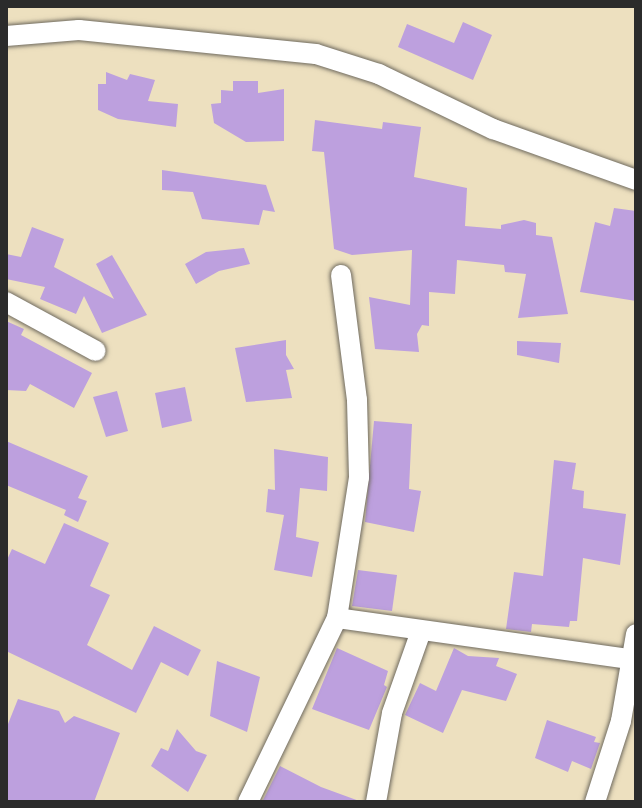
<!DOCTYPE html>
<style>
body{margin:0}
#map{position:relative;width:642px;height:808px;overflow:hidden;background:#ede0bf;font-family:"Libre Bodoni",serif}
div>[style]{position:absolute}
.building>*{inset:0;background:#bda0de}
.roads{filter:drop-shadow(0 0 2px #6f6a5f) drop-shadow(0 0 2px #6f6a5f)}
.minor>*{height:20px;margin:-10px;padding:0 10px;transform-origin:10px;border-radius:10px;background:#fff}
span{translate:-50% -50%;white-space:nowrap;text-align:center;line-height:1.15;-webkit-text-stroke:7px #f6f6f2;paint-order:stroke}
.frame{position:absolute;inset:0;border:8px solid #2b2b2b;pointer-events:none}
</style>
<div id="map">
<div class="building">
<div style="clip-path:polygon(463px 22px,492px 35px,473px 80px,398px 47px,407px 24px,454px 43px)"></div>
<div style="clip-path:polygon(106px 72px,127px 80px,130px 74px,155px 80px,148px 101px,178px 104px,176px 127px,118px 119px,98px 110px,98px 84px,106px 84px)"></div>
<div style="clip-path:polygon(233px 81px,258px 81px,258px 93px,284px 89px,284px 141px,246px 142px,214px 123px,211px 104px,221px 103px,221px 90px,233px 91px)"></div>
<div style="clip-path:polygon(315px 120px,382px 129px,383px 122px,421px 127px,414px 177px,467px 188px,465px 226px,501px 229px,501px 225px,524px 220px,536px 223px,536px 235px,552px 237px,568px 314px,518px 318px,526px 274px,505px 272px,504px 265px,457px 260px,455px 294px,429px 292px,429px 326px,422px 325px,417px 334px,419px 352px,375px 349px,369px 297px,410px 305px,412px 250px,352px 255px,334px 249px,324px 152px,312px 151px)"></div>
<div style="clip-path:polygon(162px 170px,266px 185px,275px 212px,263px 210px,259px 225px,202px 219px,193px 192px,162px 190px)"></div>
<div style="clip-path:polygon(614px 208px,636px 211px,636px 301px,580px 292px,595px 222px,610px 226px)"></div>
<div style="clip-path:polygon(32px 227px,64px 239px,54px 267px,114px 299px,96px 264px,112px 255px,147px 315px,102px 333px,84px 296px,76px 314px,40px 299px,45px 287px,6px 279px,6px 254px,21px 257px)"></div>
<div style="clip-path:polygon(244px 248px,250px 264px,219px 271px,196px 284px,185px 264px,206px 252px)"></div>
<div style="clip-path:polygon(6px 321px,24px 329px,21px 335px,92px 373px,74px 408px,30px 384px,26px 391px,6px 390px)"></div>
<div style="clip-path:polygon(286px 340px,286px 355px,294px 369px,286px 370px,292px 398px,246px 402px,235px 348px)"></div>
<div style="clip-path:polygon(517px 341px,561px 343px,559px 363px,517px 355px)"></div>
<div style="clip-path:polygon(185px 387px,192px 421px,162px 428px,155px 393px)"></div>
<div style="clip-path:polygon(117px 391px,128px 431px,106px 437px,93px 397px)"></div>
<div style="clip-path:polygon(374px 421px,412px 424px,409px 489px,421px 491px,414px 532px,365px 522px)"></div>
<div style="clip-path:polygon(6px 441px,88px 476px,78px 498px,87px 501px,78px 522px,64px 515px,66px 510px,6px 485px)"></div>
<div style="clip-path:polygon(274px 449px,328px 457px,327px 491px,300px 488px,296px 537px,319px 542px,312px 577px,274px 570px,284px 515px,266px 512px,268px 489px,275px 490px)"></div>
<div style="clip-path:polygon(554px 460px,576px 463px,572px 489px,584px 491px,583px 508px,626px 514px,620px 565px,583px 558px,577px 621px,570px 621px,569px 627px,532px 624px,531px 632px,506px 629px,514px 572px,543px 576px)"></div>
<div style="clip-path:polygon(64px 523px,109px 543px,90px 586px,110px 595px,87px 645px,132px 670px,154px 626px,201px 650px,188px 676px,161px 662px,136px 713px,6px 651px,6px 562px,12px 549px,45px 564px)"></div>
<div style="clip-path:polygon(358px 570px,397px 575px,392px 611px,352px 606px)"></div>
<div style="clip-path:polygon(337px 648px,388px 671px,384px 685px,387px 687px,369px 730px,312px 709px)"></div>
<div style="clip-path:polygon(454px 648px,468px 656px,499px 658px,496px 666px,517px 674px,506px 701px,462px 690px,443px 733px,405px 715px,420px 683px,436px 691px)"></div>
<div style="clip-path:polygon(217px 661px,260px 677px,247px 732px,210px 716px)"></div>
<div style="clip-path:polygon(18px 699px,59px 711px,65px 723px,74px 716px,120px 733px,94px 802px,6px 802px,6px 729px)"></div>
<div style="clip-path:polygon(547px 720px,596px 737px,594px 742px,600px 743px,591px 769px,572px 761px,568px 772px,535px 758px)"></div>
<div style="clip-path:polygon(177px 729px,196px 751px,207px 755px,188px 792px,151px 766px,161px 748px,168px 751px)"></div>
<div style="clip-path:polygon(280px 766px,321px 787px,362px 802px,262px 802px)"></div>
</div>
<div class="roads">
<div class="minor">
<div style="left:6px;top:36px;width:73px;rotate:-4.7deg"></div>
<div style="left:79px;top:30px;width:238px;rotate:5.8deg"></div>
<div style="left:316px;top:54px;width:66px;rotate:17.6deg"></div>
<div style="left:379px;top:74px;width:127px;rotate:25.8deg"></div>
<div style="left:493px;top:129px;width:152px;rotate:19.6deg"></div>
<div style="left:6px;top:302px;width:102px;rotate:28.6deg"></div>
<div style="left:337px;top:618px;width:302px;rotate:8deg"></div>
<div style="left:248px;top:802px;width:204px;rotate:-64.2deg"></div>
<div style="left:337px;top:618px;width:143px;rotate:-81.1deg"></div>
<div style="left:359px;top:477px;width:77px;rotate:-91.5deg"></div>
<div style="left:357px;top:400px;width:126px;rotate:-97.3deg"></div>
<div style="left:376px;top:802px;width:90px;rotate:-79.8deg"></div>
<div style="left:392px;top:713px;width:87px;rotate:-70.5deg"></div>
<div style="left:595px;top:802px;width:85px;rotate:-72.2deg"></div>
<div style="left:621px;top:721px;width:88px;rotate:-80.2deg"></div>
</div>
</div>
<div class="frame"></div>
</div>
